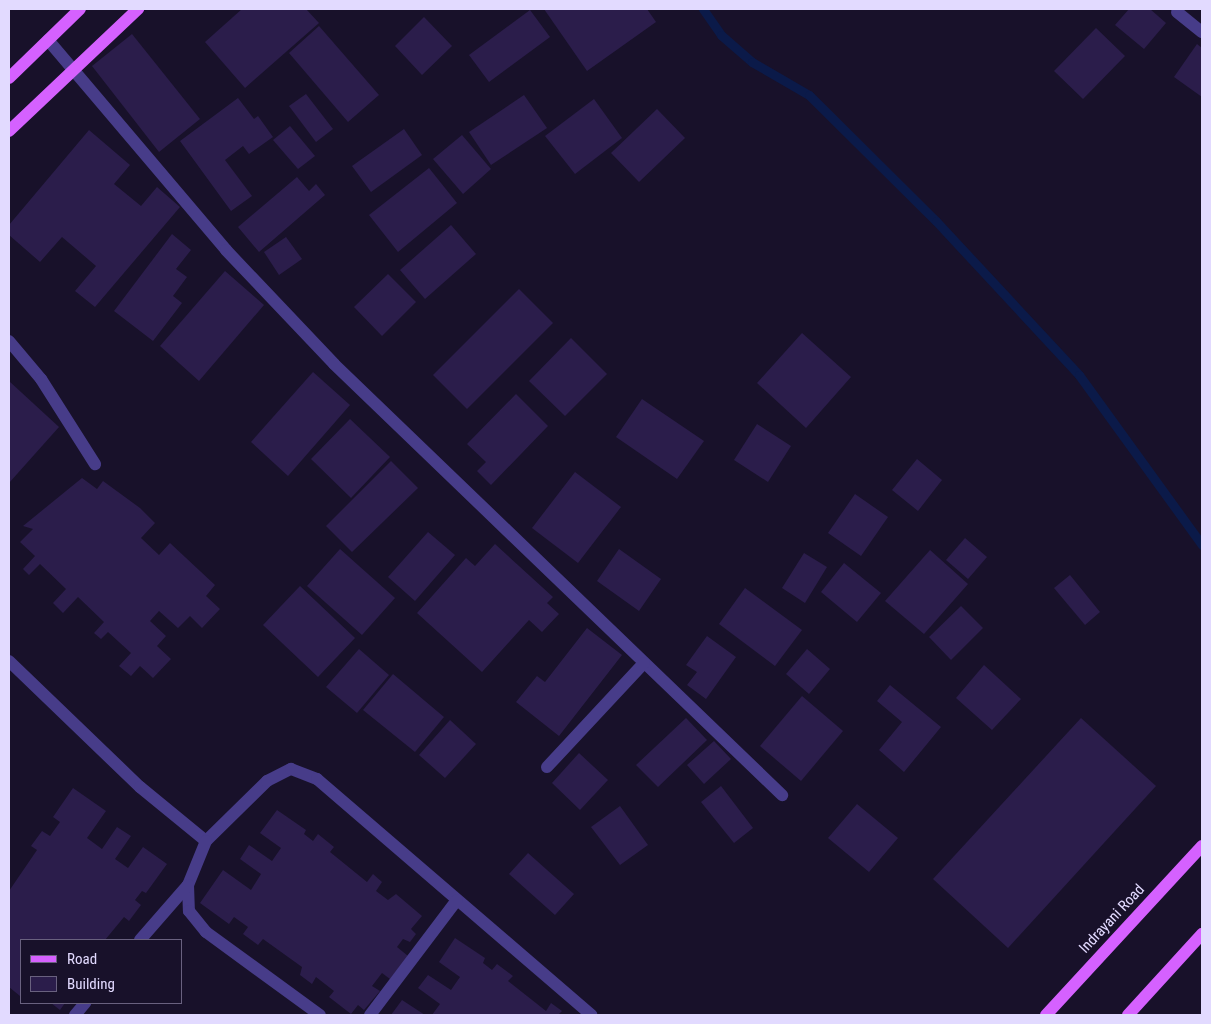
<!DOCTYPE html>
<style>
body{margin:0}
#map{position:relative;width:1211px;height:1024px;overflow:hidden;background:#18112a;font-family:"Roboto Condensed",sans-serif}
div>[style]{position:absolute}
.stream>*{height:9px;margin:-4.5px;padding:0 4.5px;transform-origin:4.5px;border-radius:4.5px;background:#0b1a49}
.building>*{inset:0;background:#2b1d4b}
.minor>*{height:12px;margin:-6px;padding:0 6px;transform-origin:6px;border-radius:6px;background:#473c89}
.major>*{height:12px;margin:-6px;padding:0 6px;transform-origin:6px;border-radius:6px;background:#d561ff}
span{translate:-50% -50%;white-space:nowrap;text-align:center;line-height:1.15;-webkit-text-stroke:4px #18112a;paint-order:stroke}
.street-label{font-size:15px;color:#e2daff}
.frame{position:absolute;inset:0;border:10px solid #e2daff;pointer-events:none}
.legend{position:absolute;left:20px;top:939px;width:162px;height:65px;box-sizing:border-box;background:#18112a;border:1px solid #69617f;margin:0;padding:6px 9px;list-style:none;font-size:15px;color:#e2daff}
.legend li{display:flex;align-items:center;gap:10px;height:25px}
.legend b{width:25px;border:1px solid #69617f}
</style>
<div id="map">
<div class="stream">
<div style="left:703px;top:9px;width:32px;rotate:55deg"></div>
<div style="left:721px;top:35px;width:41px;rotate:41.1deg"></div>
<div style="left:752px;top:62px;width:66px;rotate:30.1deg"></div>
<div style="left:809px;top:95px;width:179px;rotate:44.8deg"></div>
<div style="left:936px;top:221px;width:210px;rotate:47.1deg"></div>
<div style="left:1079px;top:375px;width:210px;rotate:54.1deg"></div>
</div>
<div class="building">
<div style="clip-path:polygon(242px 9px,306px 9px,319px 23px,245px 88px,205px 42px)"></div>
<div style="clip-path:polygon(544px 9px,647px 9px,656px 22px,587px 71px)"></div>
<div style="clip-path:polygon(1129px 9px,1150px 9px,1166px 23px,1144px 49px,1115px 25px)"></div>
<div style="clip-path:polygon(530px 10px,550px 37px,489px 82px,469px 55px)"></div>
<div style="clip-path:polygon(424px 17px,452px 46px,422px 75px,395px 46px)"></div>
<div style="clip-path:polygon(319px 26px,379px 95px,348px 122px,289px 53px)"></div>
<div style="clip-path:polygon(1096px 28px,1125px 56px,1083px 99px,1054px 71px)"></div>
<div style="clip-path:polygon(132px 34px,200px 119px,159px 152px,92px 66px)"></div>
<div style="clip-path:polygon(1197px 44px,1202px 48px,1202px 97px,1174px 77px)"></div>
<div style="clip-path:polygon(306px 94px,333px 129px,316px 142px,289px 106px)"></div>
<div style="clip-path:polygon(524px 95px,547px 128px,491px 165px,469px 132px)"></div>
<div style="clip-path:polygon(238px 98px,254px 119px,258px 116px,273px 137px,249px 154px,243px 146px,225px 160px,252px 196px,231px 211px,180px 141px)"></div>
<div style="clip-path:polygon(594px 99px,622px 138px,575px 174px,545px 136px)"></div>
<div style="clip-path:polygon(657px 109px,685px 138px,639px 182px,611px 153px)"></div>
<div style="clip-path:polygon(290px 126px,315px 156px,298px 169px,273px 140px)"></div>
<div style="clip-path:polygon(404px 129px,422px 155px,371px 192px,352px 166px)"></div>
<div style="clip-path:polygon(89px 130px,130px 165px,114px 184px,141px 206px,157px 187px,180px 207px,95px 307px,75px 291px,96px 266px,62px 237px,40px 262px,9px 235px,9px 225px)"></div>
<div style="clip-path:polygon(462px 135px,491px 169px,463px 194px,433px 159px)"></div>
<div style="clip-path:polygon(429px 168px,457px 203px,398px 252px,369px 215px)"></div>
<div style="clip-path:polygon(297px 177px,309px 191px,316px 184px,325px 195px,259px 252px,238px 227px)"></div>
<div style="clip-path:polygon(451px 225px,476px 254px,425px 299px,400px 270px)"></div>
<div style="clip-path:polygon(172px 234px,191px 250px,176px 269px,187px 277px,173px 296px,182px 303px,153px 341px,114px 311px)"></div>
<div style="clip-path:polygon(286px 237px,302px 259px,279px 275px,264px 252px)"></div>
<div style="clip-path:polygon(225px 271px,264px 305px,199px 381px,160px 346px)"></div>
<div style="clip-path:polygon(388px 274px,416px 302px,382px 336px,354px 307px)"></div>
<div style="clip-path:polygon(519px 289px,553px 323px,467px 409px,433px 375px)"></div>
<div style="clip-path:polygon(802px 333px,851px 377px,806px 428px,757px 383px)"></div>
<div style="clip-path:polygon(571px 338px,607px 374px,565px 416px,529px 381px)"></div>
<div style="clip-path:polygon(313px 372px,350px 405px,288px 476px,251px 442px)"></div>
<div style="clip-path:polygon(9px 381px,59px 427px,9px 483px)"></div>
<div style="clip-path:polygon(516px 394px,548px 426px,491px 485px,477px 471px,486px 462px,467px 444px)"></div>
<div style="clip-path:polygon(642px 399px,704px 441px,677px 479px,616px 437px)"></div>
<div style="clip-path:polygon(350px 419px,390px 457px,351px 498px,311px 459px)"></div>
<div style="clip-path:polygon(757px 424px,791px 446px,768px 482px,734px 460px)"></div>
<div style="clip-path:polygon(917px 459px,942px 480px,918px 511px,892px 490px)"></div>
<div style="clip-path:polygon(391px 461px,418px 488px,352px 552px,326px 526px)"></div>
<div style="clip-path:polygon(575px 472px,621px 507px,578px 563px,532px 528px)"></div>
<div style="clip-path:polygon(82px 478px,97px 489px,103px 481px,140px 508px,155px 523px,141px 538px,159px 555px,170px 543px,215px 585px,206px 596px,220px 609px,202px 628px,190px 616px,178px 628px,159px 611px,150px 621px,166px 636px,157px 646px,171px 659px,153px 678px,140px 666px,131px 676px,119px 666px,131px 653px,108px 632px,101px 639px,94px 633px,104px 622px,78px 597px,63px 613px,53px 603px,66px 589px,40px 564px,29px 575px,23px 569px,35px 556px,20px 542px,33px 529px,23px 526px)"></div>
<div style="clip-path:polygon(855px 494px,888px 517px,861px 556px,828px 533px)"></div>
<div style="clip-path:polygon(428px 532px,455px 555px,415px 601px,388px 577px)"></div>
<div style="clip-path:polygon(965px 538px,987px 557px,968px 579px,946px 560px)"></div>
<div style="clip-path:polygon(495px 544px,553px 597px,547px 603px,559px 614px,542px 632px,529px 620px,482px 672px,417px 613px,466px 558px,475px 566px)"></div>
<div style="clip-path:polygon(340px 549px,395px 598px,362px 635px,307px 586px)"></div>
<div style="clip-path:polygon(619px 549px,661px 579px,639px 611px,597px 581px)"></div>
<div style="clip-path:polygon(930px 550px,968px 584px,924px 634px,885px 601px)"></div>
<div style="clip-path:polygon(804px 553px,827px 567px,805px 603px,782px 588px)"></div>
<div style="clip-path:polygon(844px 563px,881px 593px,857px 622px,821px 592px)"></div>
<div style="clip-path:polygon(1070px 575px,1100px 612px,1085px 625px,1054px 588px)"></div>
<div style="clip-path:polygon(300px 586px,355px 638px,318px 677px,263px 625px)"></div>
<div style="clip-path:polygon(745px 588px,802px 630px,775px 666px,719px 624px)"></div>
<div style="clip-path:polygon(961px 606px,983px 628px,951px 660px,929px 637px)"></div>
<div style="clip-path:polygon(587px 628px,622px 655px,559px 736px,516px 702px,537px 676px,545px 682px)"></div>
<div style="clip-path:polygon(707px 636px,736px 657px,706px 699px,687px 685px,697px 672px,686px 665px)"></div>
<div style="clip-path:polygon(359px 649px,389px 675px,357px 713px,326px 687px)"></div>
<div style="clip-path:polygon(807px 649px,830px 669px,809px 694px,786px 674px)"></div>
<div style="clip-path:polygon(984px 665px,1021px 699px,992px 730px,956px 698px)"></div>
<div style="clip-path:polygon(393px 674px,444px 717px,415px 752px,363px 710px)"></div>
<div style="clip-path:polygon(890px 685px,941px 727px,904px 772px,879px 750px,902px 722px,877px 701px)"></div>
<div style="clip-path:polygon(802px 696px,843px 731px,801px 781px,760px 746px)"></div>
<div style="clip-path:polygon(686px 718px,707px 740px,658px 787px,636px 765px)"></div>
<div style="clip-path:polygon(1081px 718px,1156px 786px,1008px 948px,933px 879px)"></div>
<div style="clip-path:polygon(450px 720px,476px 744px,445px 778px,419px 755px)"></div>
<div style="clip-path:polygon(714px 741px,731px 759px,704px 784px,687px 765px)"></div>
<div style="clip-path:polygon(579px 753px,608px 780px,580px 810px,552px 783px)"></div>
<div style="clip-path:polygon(721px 786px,753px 828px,734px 843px,701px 802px)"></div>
<div style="clip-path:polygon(73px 788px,106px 811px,87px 838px,102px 849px,117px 827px,131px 836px,115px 859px,128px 868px,143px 847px,167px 864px,146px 893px,142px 891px,135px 900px,141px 905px,129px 921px,124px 917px,105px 940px,21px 940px,20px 996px,9px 987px,9px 891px,37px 850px,31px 846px,42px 831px,50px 836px,60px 822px,53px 817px)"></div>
<div style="clip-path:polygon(857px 804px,898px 838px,869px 872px,828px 838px)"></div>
<div style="clip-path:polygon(620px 806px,648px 845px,620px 865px,591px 827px)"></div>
<div style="clip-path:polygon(277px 810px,306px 830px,304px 834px,313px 841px,318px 834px,334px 847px,330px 852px,367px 882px,373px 874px,382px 882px,376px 891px,388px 900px,396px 894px,422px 916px,411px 929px,416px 934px,410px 942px,403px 939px,397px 947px,408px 956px,390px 979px,382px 973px,372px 986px,380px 991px,364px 1010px,358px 1005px,351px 1014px,329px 997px,334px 991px,316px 977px,312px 984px,300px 975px,302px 967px,263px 939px,258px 945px,243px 934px,248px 927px,234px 917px,229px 924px,200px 903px,223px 870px,251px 890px,261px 874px,240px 859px,249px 845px,272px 861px,281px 848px,260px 833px)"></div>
<div style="clip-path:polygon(528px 853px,574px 894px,555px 915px,509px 874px)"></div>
<div style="clip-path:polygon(455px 938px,485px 958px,483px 963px,492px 970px,497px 964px,513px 976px,508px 981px,546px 1011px,551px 1003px,562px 1011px,558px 1015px,432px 1015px,440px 1004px,418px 988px,428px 975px,451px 990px,460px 977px,439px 962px)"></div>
<div style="clip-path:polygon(402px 1000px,425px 1015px,391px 1015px)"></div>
<div style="clip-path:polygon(51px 1003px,65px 1003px,60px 1010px)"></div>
</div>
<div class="minor">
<div style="left:1177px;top:12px;width:32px;rotate:39deg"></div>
<div style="left:48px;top:40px;width:275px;rotate:49.7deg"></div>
<div style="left:226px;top:250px;width:157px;rotate:46.5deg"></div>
<div style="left:334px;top:364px;width:622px;rotate:43.89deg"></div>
<div style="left:9px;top:341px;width:50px;rotate:49.9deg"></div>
<div style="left:41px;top:379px;width:101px;rotate:57.6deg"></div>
<div style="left:9px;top:661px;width:182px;rotate:43.9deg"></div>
<div style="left:140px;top:787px;width:85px;rotate:39.3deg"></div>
<div style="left:206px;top:841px;width:86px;rotate:-44.5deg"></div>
<div style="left:267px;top:781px;width:27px;rotate:-27deg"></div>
<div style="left:291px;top:769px;width:28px;rotate:21deg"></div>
<div style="left:317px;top:779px;width:362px;rotate:40.7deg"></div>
<div style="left:547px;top:767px;width:142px;rotate:-47deg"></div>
<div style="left:206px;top:841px;width:48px;rotate:112.2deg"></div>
<div style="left:188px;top:885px;width:26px;rotate:88deg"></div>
<div style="left:189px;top:911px;width:27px;rotate:51deg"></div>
<div style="left:206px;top:932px;width:141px;rotate:36.1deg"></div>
<div style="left:140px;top:940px;width:73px;rotate:-48.9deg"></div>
<div style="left:75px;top:1015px;width:16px;rotate:-50deg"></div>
<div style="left:370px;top:1015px;width:144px;rotate:-52.9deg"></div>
</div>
<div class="major">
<div style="left:9px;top:78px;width:99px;rotate:-44.2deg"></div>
<div style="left:9px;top:131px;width:178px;rotate:-43.4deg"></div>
<div style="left:1046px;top:1015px;width:230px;rotate:-47.3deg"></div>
<div style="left:1128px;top:1015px;width:110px;rotate:-47.6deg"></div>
</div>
<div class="street-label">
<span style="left:1112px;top:919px;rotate:-47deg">Indrayani Road</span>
</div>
<div class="frame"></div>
<ul class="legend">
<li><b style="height:6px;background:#d561ff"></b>Road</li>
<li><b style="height:14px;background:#2b1d4b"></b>Building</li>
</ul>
</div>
